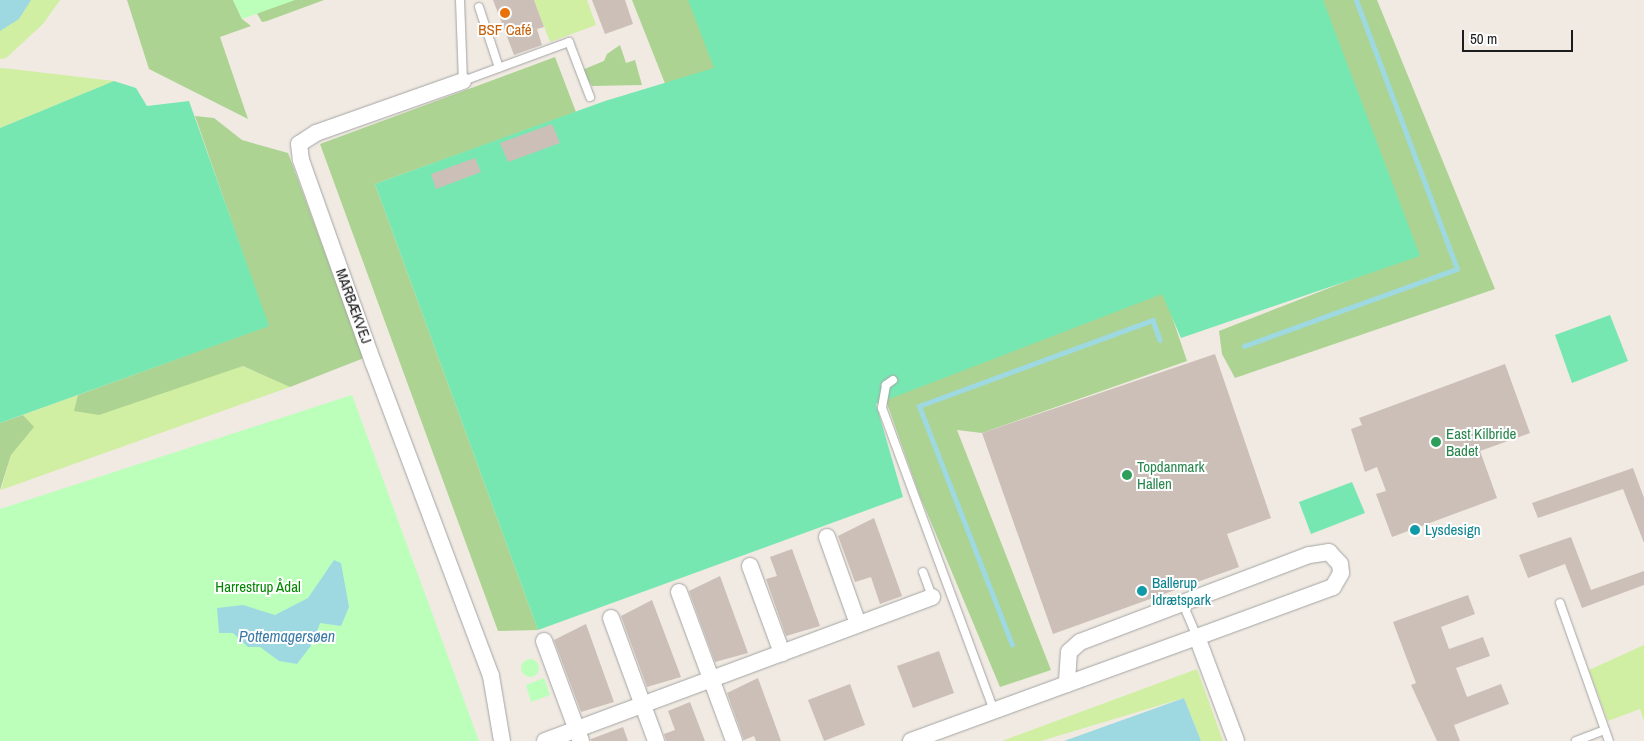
<!DOCTYPE html>
<meta charset="utf-8">
<style>
body{margin:0}
#map{position:relative;width:1644px;height:741px;overflow:hidden;background:#f0eae2;font-family:"Archivo Narrow",sans-serif}
div>[style]{position:absolute}
.grass>*{inset:0;background:#d0efa2}
.forest>*{inset:0;background:#acd392}
.park>*{inset:0;background:#bbffba}
.round{border-radius:50%}
.pitch>*{inset:0;background:#77e7b1}
.water>*{inset:0;background:#9ed9e2}
.stream>*{height:4.5px;margin:-2.25px;padding:0 2.25px;transform-origin:2.25px;border-radius:2.25px;background:#9ed9e2}
.building>*{inset:0;background:#ccbfb8}
.roads{filter:drop-shadow(0 0 1px #a4a4a4) drop-shadow(0 0 1px #a4a4a4)}
.service>*{height:8px;margin:-4px;padding:0 4px;transform-origin:4px;border-radius:4px;background:#fff}
.minor>*{height:16px;margin:-8px;padding:0 8px;transform-origin:8px;border-radius:8px;background:#fff}
.dots>*{width:14px;height:14px;translate:-50% -50%;box-sizing:border-box;border:2px solid #fff;border-radius:50%}
span{translate:-50% -50%;white-space:nowrap;text-align:center;line-height:1.15;-webkit-text-stroke:4px #fff;paint-order:stroke}
.food-label{font-size:15px;color:#c56008}
.street-label{font-size:15px;color:#1d1d1d}
.leisure-label{font-size:15px;color:#27864d}
.left{translate:0 -50%;text-align:left}
.culture-label{font-size:15px;color:#0d838f}
.park-label{font-size:15px;color:#038600}
.water-label{font-size:16px;color:#3b7ba6;font-style:italic}
.scale{position:absolute;left:1462px;top:30px;width:111px;height:22px;box-sizing:border-box;border:2px solid #1d1d1d;border-top:0;padding-left:6px;font-size:15px;line-height:18px;white-space:nowrap;color:#1d1d1d;-webkit-text-stroke:4px #fff;paint-order:stroke}
</style>
<div id="map">
<div class="grass">
<div style="clip-path:polygon(0 0,60px 0,43px 24px,6px 58px,0 59px)"></div>
<div style="clip-path:polygon(534px 0,587px 0,596px 25px,550px 42px)"></div>
<div style="clip-path:polygon(0 68px,12px 69px,114px 81px,0 128px)"></div>
<div style="clip-path:polygon(243px 366px,290px 387px,1px 490px,11px 455px,33px 427px,23px 415px,78px 395px,75px 411px)"></div>
<div style="clip-path:polygon(1644px 645px,1644px 721px,1640px 709px,1608px 721px,1589px 670px)"></div>
<div style="clip-path:polygon(1197px 669px,1223px 741px,1201px 741px,1184px 698px,1041px 741px,1002px 741px)"></div>
</div>
<div class="forest">
<div style="clip-path:polygon(127px 0,233px 0,242px 19px,251px 26px,220px 37px,248px 119px,149px 69px)"></div>
<div style="clip-path:polygon(290px 0,324px 0,267px 21px,262px 22px,256px 12px)"></div>
<div style="clip-path:polygon(632px 0,691px 0,729px 104px,666px 86px)"></div>
<div style="clip-path:polygon(1319px 0,1377px 0,1495px 289px,1235px 378px,1222px 354px,1219px 331px,1414px 255px)"></div>
<div style="clip-path:polygon(620px 45px,626px 63px,635px 60px,642px 85px,592px 86px,582px 70px,604px 61px,607px 54px)"></div>
<div style="clip-path:polygon(555px 57px,576px 112px,375px 184px,538px 630px,498px 631px,320px 144px)"></div>
<div style="clip-path:polygon(195px 116px,214px 118px,242px 140px,288px 153px,364px 358px,290px 387px,243px 366px,99px 415px,74px 411px,78px 395px,268px 326px)"></div>
<div style="clip-path:polygon(1163px 290px,1187px 361px,982px 433px,957px 430px,1051px 670px,1000px 687px,920px 496px,885px 398px)"></div>
<div style="clip-path:polygon(23px 415px,34px 427px,11px 455px,0 490px,0 423px)"></div>
</div>
<div class="park">
<div style="clip-path:polygon(233px 0,295px 0,242px 19px)"></div>
<div style="clip-path:polygon(352px 395px,479px 741px,0 741px,0 509px)"></div>
<div class="round" style="left:521px;top:659px;width:18px;height:18px"></div>
<div style="clip-path:polygon(544px 678px,550px 695px,531px 702px,526px 685px)"></div>
</div>
<div class="pitch">
<div style="clip-path:polygon(688px 0,1323px 0,1420px 256px,1181px 338px,1162px 294px,876px 404px,903px 497px,538px 630px,375px 184px,605px 101px,714px 68px)"></div>
<div style="clip-path:polygon(114px 81px,136px 88px,147px 106px,189px 101px,269px 326px,0 423px,0 128px)"></div>
<div style="clip-path:polygon(1610px 315px,1628px 361px,1572px 383px,1555px 335px)"></div>
<div style="clip-path:polygon(1352px 482px,1365px 513px,1311px 534px,1299px 502px)"></div>
</div>
<div class="water">
<div style="clip-path:polygon(0 0,31px 0,19px 19px,0 31px)"></div>
<div style="clip-path:polygon(334px 560px,341px 563px,349px 607px,341px 626px,320px 623px,313px 643px,297px 664px,279px 661px,260px 647px,248px 647px,233px 633px,219px 633px,217px 608px,243px 605px,275px 615px,308px 598px)"></div>
<div style="clip-path:polygon(1184px 698px,1201px 741px,1064px 741px)"></div>
</div>
<div class="stream">
<div style="left:1244px;top:346px;width:226px;rotate:-19.9deg"></div>
<div style="left:1457px;top:269px;width:287px;rotate:-110.6deg"></div>
<div style="left:1012px;top:645px;width:256px;rotate:-111.3deg"></div>
<div style="left:919px;top:406px;width:249px;rotate:-20.2deg"></div>
<div style="left:1153px;top:320px;width:21px;rotate:71deg"></div>
</div>
<div class="building">
<div style="clip-path:polygon(493px 0,534px 0,544px 27px,537px 29px,542px 45px,514px 55px)"></div>
<div style="clip-path:polygon(592px 0,625px 0,633px 24px,605px 34px)"></div>
<div style="clip-path:polygon(552px 124px,560px 143px,508px 162px,500px 143px)"></div>
<div style="clip-path:polygon(475px 158px,481px 172px,436px 189px,431px 174px)"></div>
<div style="clip-path:polygon(1215px 354px,1271px 518px,1227px 534px,1239px 567px,1053px 634px,982px 433px)"></div>
<div style="clip-path:polygon(1505px 364px,1530px 433px,1480px 451px,1497px 498px,1392px 537px,1376px 494px,1386px 491px,1377px 467px,1365px 472px,1351px 429px,1362px 425px,1359px 418px)"></div>
<div style="clip-path:polygon(1633px 468px,1644px 498px,1644px 543px,1623px 489px,1538px 518px,1532px 503px)"></div>
<div style="clip-path:polygon(874px 518px,902px 596px,880px 604px,871px 577px,855px 582px,838px 536px)"></div>
<div style="clip-path:polygon(1571px 537px,1591px 590px,1644px 571px,1644px 585px,1582px 608px,1565px 564px,1528px 578px,1519px 555px)"></div>
<div style="clip-path:polygon(792px 549px,820px 626px,786px 636px,766px 579px,777px 576px,770px 557px)"></div>
<div style="clip-path:polygon(720px 576px,748px 653px,715px 662px,689px 591px)"></div>
<div style="clip-path:polygon(1468px 595px,1475px 614px,1441px 627px,1449px 649px,1483px 637px,1490px 656px,1456px 668px,1467px 697px,1501px 684px,1509px 704px,1454px 725px,1460px 741px,1437px 741px,1411px 685px,1416px 683px,1393px 622px)"></div>
<div style="clip-path:polygon(652px 600px,681px 677px,647px 687px,621px 616px)"></div>
<div style="clip-path:polygon(586px 624px,614px 702px,581px 712px,554px 640px)"></div>
<div style="clip-path:polygon(939px 651px,954px 693px,913px 708px,897px 666px)"></div>
<div style="clip-path:polygon(758px 678px,781px 741px,756px 741px,754px 736px,744px 740px,727px 693px)"></div>
<div style="clip-path:polygon(850px 684px,865px 725px,824px 741px,808px 700px)"></div>
<div style="clip-path:polygon(690px 702px,705px 741px,666px 741px,664px 734px,675px 730px,668px 711px)"></div>
<div style="clip-path:polygon(623px 727px,628px 741px,591px 741px,591px 739px)"></div>
</div>
<div class="roads">
<div class="service">
<div style="left:460px;top:0;width:81px;rotate:87.9deg"></div>
<div style="left:463px;top:81px;width:113px;rotate:-20.2deg"></div>
<div style="left:569px;top:42px;width:59px;rotate:69.1deg"></div>
<div style="left:479px;top:7px;width:64px;rotate:71.8deg"></div>
<div style="left:893px;top:380px;width:9px;rotate:144deg"></div>
<div style="left:886px;top:385px;width:23px;rotate:100deg"></div>
<div style="left:882px;top:408px;width:323px;rotate:69.7deg"></div>
<div style="left:923px;top:572px;width:27px;rotate:70deg"></div>
<div style="left:1560px;top:603px;width:146px;rotate:70.5deg"></div>
<div style="left:1183px;top:604px;width:36px;rotate:67deg"></div>
<div style="left:1576px;top:741px;width:31px;rotate:-21deg"></div>
</div>
<div class="minor">
<div style="left:463px;top:81px;width:156px;rotate:160.5deg"></div>
<div style="left:316px;top:133px;width:20px;rotate:147deg"></div>
<div style="left:299px;top:144px;width:16px;rotate:83deg"></div>
<div style="left:301px;top:160px;width:214px;rotate:70.4deg"></div>
<div style="left:373px;top:362px;width:335px;rotate:69.4deg"></div>
<div style="left:491px;top:676px;width:66px;rotate:80.4deg"></div>
<div style="left:827px;top:537px;width:92px;rotate:70.4deg"></div>
<div style="left:750px;top:566px;width:93px;rotate:69.8deg"></div>
<div style="left:679px;top:592px;width:159px;rotate:69.7deg"></div>
<div style="left:611px;top:618px;width:131px;rotate:69.9deg"></div>
<div style="left:1197px;top:637px;width:111px;rotate:69.4deg"></div>
<div style="left:544px;top:641px;width:107px;rotate:69.7deg"></div>
<div style="left:545px;top:741px;width:413px;rotate:-20.4deg"></div>
<div style="left:911px;top:741px;width:166px;rotate:-20.1deg"></div>
<div style="left:1067px;top:684px;width:138px;rotate:-19.9deg"></div>
<div style="left:1197px;top:637px;width:145px;rotate:-20.2deg"></div>
<div style="left:1333px;top:587px;width:16px;rotate:-60deg"></div>
<div style="left:1341px;top:573px;width:9px;rotate:-96deg"></div>
<div style="left:1340px;top:564px;width:16px;rotate:-133deg"></div>
<div style="left:1329px;top:552px;width:20px;rotate:171deg"></div>
<div style="left:1309px;top:555px;width:245px;rotate:159.2deg"></div>
<div style="left:1080px;top:642px;width:15px;rotate:138deg"></div>
<div style="left:1069px;top:652px;width:32px;rotate:94deg"></div>
</div>
</div>
<div class="dots">
<div style="left:505px;top:13px;background:#e8710a"></div>
<div style="left:1436px;top:442px;background:#2e9e5b"></div>
<div style="left:1127px;top:475px;background:#2e9e5b"></div>
<div style="left:1415px;top:530px;background:#0f9aa8"></div>
<div style="left:1142px;top:591px;background:#0f9aa8"></div>
</div>
<div class="food-label">
<span style="left:505px;top:30px">BSF Café</span>
</div>
<div class="street-label">
<span style="left:354px;top:306px;rotate:70deg">MARBÆKVEJ</span>
</div>
<div class="leisure-label">
<span class="left" style="left:1446px;top:442px">East Kilbride<br>Badet</span>
<span class="left" style="left:1137px;top:475px">Topdanmark<br>Hallen</span>
</div>
<div class="culture-label">
<span class="left" style="left:1425px;top:530px">Lysdesign</span>
<span class="left" style="left:1152px;top:591px">Ballerup<br>Idrætspark</span>
</div>
<div class="park-label">
<span style="left:258px;top:587px">Harrestrup Ådal</span>
</div>
<div class="water-label">
<span style="left:287px;top:636px">Pottemagersøen</span>
</div>
<div class="scale">50 m</div>
</div>
